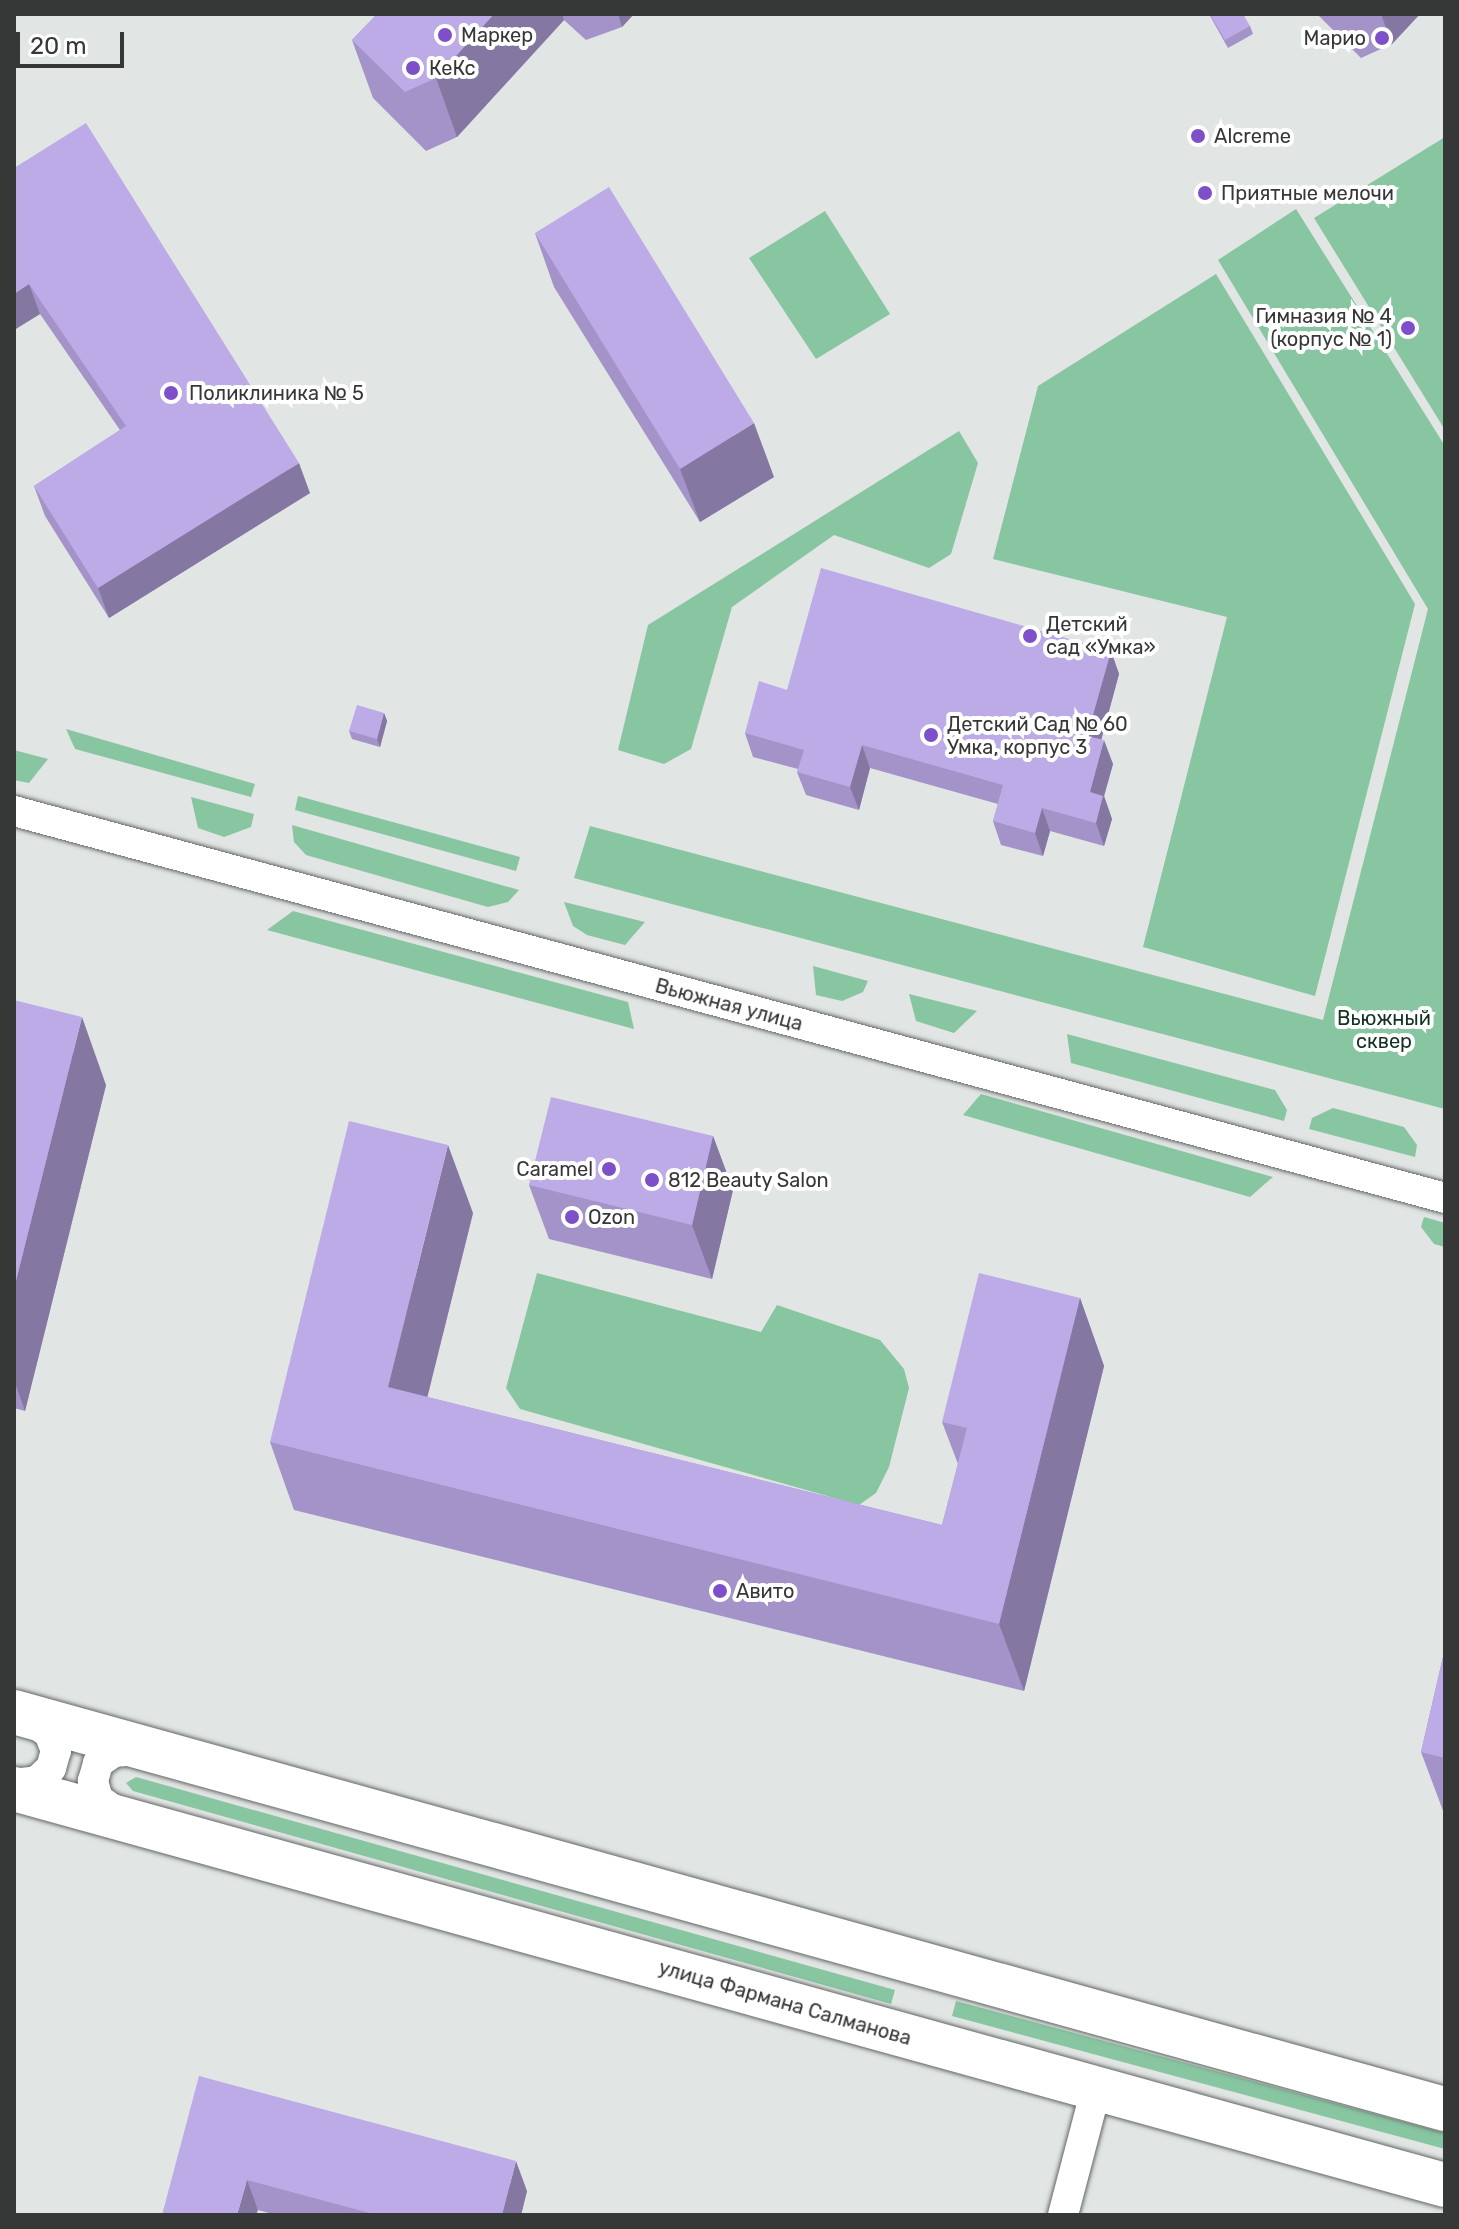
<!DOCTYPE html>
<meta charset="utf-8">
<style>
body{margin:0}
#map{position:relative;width:1459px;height:2229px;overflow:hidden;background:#e1e5e3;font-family:Rubik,sans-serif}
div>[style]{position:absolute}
.green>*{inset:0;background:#88c5a1}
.roads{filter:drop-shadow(0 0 2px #636764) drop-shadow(0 0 2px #636764)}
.street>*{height:30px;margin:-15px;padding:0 15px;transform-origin:15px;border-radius:15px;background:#fff}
.secondary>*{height:44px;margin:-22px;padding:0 22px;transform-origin:22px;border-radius:22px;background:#fff}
.wall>*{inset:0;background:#a393c8}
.shaded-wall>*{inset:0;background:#8478a2}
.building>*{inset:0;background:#bdabe8}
.dots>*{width:22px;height:22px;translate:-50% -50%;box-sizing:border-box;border:4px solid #fff;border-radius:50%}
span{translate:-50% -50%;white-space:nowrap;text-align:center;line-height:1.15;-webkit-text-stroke:8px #fff;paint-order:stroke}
.poi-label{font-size:20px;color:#363837}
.left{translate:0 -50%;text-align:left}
.right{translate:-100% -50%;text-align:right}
.street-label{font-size:20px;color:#363837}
.park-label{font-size:20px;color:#143121}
.frame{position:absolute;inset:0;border:16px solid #363837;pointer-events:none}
.scale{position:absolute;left:16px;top:32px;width:108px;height:36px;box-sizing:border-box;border:4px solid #363837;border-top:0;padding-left:10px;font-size:24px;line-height:28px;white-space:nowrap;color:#363837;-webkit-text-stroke:6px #fff;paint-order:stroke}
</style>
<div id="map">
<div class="green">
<div style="clip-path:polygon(1445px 137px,1445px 430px,1314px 218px)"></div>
<div style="clip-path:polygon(1296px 209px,1445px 446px,1445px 1109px,574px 878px,590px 826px,1323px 1020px,1428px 609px,1218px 260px)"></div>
<div style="clip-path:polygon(825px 211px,890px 314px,816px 359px,749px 258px)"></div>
<div style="clip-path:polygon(1216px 274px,1415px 604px,1315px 996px,1143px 947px,1227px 617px,993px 559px,1038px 386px)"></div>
<div style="clip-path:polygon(959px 431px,978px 463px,951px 554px,929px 568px,834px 535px,732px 607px,691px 749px,664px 764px,618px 750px,648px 625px)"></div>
<div style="clip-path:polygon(66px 729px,255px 784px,251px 797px,75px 749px)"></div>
<div style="clip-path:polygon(14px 750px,48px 759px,29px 783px,14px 780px)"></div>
<div style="clip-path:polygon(298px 796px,520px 857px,516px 871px,295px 810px)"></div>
<div style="clip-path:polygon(191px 797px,254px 814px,251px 827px,224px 837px,198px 828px)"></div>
<div style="clip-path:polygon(292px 825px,519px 890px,508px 902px,488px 907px,306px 855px,294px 842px)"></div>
<div style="clip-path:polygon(564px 902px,645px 922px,625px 945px,587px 935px,573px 926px)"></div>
<div style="clip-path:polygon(293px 911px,628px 1002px,634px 1029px,267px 930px)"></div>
<div style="clip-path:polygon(813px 966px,868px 981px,863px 992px,842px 1001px,816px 995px)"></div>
<div style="clip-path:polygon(909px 994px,977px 1011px,954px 1033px,916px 1021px)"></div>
<div style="clip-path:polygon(1067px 1034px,1275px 1090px,1287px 1110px,1284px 1121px,1071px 1063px)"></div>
<div style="clip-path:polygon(981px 1094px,1273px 1177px,1250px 1197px,963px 1115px)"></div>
<div style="clip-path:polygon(1333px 1108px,1404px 1127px,1417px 1145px,1415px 1157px,1309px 1129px,1312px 1118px)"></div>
<div style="clip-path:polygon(1424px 1217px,1445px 1223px,1445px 1247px,1434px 1244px,1421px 1227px)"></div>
<div style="clip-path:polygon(537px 1273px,761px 1332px,777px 1305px,880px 1340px,904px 1369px,909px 1388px,889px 1467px,876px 1493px,859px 1505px,520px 1409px,506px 1388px)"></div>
<div style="clip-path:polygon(136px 1777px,895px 1990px,891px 2004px,133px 1791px,126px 1783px)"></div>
<div style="clip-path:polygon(956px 2001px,1445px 2133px,1445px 2149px,952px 2016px)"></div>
</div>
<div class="roads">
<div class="street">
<div style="left:14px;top:811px;width:1482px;rotate:15.13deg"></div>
<div style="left:14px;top:1784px;width:23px;rotate:-7deg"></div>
<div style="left:37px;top:1781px;width:19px;rotate:-43deg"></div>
<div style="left:51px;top:1768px;width:18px;rotate:-74deg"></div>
<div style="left:56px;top:1751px;width:19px;rotate:-111deg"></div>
<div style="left:49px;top:1733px;width:27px;rotate:-146deg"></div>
<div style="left:123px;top:1817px;width:31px;rotate:-144deg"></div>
<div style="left:98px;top:1799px;width:19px;rotate:-106deg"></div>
<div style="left:93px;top:1781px;width:19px;rotate:-74deg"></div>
<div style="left:98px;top:1763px;width:19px;rotate:-35deg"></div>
<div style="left:114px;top:1752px;width:25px;rotate:-5deg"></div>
<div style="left:1063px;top:2215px;width:130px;rotate:-75.3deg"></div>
</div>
<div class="secondary">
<div style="left:14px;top:1712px;width:1485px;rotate:15.51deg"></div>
<div style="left:14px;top:1789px;width:1485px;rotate:15.47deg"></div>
</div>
</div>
<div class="wall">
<div style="clip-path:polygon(377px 14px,634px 14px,622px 27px,586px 40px,564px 20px,457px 137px,426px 151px,373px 98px,352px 40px)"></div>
<div style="clip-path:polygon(1209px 14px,1250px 26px,1253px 34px,1228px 48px)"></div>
<div style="clip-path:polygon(1317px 14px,1420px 14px,1392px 44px,1361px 58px)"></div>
<div style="clip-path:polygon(14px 168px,310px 493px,109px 618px,45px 516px,34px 486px,120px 430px,40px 314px,14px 330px)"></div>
<div style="clip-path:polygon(535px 233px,774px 477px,700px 522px,554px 287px)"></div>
<div style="clip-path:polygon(1111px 651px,1119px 674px,1101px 740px,1113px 764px,1104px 796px,1112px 819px,1104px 846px,1050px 831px,1043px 856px,1001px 845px,993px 821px,998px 804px,870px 768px,859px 810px,806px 795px,797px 772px,798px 769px,753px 757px,745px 733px,787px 690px)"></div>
<div style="clip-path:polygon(384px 713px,387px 721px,380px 747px,352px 739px,349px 731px)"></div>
<div style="clip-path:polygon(14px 1000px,106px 1085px,25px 1411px,14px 1408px)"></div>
<div style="clip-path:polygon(713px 1136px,733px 1190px,712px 1279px,549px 1239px,529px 1185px)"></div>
<div style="clip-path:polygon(473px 1213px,427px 1397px,942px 1525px,958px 1464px,942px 1422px,1080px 1298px,1104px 1366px,1024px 1691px,294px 1510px,270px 1442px)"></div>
<div style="clip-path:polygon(1445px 1648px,1445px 1816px,1421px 1752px)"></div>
<div style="clip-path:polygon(199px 2076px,527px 2191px,521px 2215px,276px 2215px,258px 2210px)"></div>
</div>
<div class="shaded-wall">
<div style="clip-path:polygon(494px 14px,562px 14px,564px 20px,457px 137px,436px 78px)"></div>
<div style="clip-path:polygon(618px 14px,634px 14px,622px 27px)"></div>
<div style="clip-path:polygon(1381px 14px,1420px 14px,1392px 44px)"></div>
<div style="clip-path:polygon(29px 284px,40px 314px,14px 330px,14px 294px)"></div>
<div style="clip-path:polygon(754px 423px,774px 477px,700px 522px,680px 469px)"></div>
<div style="clip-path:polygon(299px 463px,310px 493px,109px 618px,98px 588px)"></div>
<div style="clip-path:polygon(1111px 651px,1119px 674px,1096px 759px,1087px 736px)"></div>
<div style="clip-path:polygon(384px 713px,387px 721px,380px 747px,377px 739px)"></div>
<div style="clip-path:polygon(1104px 740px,1113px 764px,1104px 796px,1112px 819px,1104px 846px,1096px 823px,1090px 792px)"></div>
<div style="clip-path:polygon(862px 745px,870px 768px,859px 810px,850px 787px)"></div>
<div style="clip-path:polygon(1042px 808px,1050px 831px,1043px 856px,1035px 833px)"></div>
<div style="clip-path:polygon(82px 1017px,106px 1085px,25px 1411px,14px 1380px,14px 1289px)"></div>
<div style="clip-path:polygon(713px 1136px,733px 1190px,712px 1279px,692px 1225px)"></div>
<div style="clip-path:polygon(448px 1145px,473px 1213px,413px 1455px,388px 1387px)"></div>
<div style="clip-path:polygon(1080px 1298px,1104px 1366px,1024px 1691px,999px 1624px)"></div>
<div style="clip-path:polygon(516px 2161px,527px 2191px,521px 2215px,502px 2215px)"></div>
<div style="clip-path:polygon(247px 2180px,258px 2210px,256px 2215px,237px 2215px)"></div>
</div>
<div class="building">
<div style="clip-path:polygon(377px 14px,494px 14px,436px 78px,405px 92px,352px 40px)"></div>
<div style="clip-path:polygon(1210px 14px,1243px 14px,1250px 26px,1225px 40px)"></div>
<div style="clip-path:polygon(86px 123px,299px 463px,98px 588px,34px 486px,126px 426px,29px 284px,14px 294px,14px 168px)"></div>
<div style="clip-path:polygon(609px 187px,754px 423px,680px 469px,535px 233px)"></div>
<div style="clip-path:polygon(821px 568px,1111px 651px,1087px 736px,1104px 740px,1090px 792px,1103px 796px,1096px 823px,1042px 808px,1035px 833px,993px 821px,1003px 785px,862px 745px,850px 787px,797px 772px,804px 750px,745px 733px,759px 681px,787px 690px)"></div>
<div style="clip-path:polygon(357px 705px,384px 713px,377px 739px,349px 731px)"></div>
<div style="clip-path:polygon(14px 1000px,82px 1017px,14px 1289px)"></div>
<div style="clip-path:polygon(551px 1097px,713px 1136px,692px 1225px,529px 1185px)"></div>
<div style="clip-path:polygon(349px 1121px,448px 1145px,388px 1387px,942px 1525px,967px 1428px,942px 1422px,979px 1273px,1080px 1298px,999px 1624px,270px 1442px)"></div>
<div style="clip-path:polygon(1445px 1648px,1445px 1758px,1421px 1752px)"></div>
<div style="clip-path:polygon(199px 2076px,516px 2161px,502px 2215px,377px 2215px,247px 2180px,237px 2215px,162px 2215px)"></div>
</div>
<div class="dots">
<div style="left:445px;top:35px;background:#7d4fc8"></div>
<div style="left:1382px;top:38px;background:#7d4fc8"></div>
<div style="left:413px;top:68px;background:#7d4fc8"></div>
<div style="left:1198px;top:136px;background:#7d4fc8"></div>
<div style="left:1205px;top:193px;background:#7d4fc8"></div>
<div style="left:1408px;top:328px;background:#7d4fc8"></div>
<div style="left:171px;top:393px;background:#7d4fc8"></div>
<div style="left:1030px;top:636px;background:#7d4fc8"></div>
<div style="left:931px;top:735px;background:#7d4fc8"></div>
<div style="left:609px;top:1169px;background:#7d4fc8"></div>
<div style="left:652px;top:1180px;background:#7d4fc8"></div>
<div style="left:572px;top:1217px;background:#7d4fc8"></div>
<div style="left:720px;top:1591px;background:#7d4fc8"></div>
</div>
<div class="poi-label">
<span class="left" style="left:461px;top:35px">Маркер</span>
<span class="right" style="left:1366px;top:38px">Марио</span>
<span class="left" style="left:429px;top:68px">КеКс</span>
<span class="left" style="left:1214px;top:136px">Alcreme</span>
<span class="left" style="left:1221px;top:193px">Приятные мелочи</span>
<span class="right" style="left:1392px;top:328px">Гимназия № 4<br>(корпус № 1)</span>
<span class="left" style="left:189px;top:393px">Поликлиника № 5</span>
<span class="left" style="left:1046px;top:636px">Детский<br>сад «Умка»</span>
<span class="left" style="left:947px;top:736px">Детский Сад № 60<br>Умка, корпус 3</span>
<span class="right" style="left:593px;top:1169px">Caramel</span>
<span class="left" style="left:668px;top:1180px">812 Beauty Salon</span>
<span class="left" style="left:588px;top:1217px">Ozon</span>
<span class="left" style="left:736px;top:1591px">Авито</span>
</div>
<div class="street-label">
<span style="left:729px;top:1005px;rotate:15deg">Вьюжная улица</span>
<span style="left:785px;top:2003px;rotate:16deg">улица Фармана Салманова</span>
</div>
<div class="park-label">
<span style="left:1384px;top:1030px">Вьюжный<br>сквер</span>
</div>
<div class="frame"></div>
<div class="scale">20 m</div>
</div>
